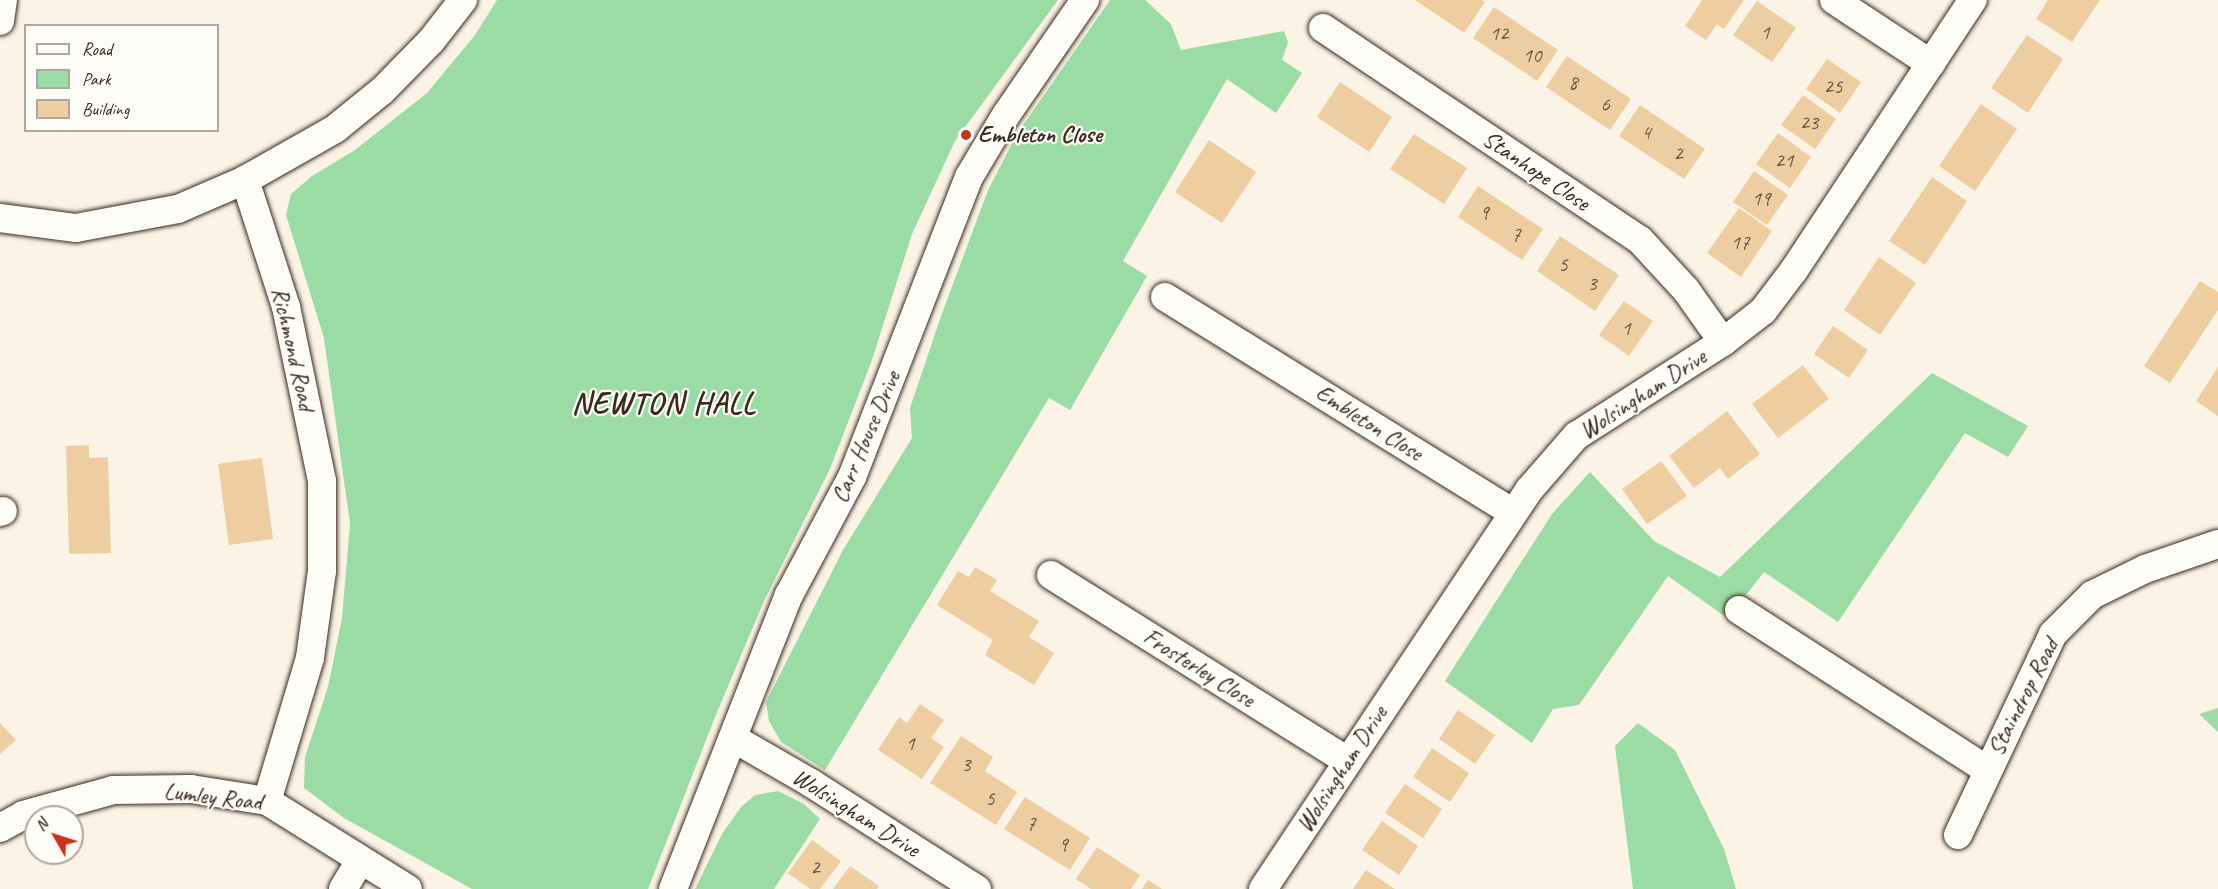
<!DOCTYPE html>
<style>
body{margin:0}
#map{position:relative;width:2218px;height:889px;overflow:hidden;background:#faf3e6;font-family:Caveat,sans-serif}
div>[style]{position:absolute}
.green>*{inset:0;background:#9bdba4}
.building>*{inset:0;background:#eecea0}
.roads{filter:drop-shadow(0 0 2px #3b2a1e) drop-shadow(0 0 2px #3b2a1e)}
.minor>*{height:28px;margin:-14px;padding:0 14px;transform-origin:14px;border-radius:14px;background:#fdfcf7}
.dots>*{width:16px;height:16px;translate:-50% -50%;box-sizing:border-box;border:3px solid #fdfcf7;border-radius:50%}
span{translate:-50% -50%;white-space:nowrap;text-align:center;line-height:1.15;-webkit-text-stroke:4.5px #fdfcf7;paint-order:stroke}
.number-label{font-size:21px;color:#68533e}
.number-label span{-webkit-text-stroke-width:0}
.poi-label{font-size:24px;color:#3b2a1e;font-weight:700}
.left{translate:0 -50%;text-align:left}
.street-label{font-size:24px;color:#3b2a1e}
.district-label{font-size:30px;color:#3b2a1e;font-weight:700;letter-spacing:1.5px}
.legend{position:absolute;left:24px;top:24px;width:195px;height:108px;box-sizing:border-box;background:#fdfcf7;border:2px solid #afa8a0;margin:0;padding:8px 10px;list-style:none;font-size:18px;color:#3b2a1e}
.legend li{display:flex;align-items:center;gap:12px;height:30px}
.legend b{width:30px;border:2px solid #afa8a0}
.north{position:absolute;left:24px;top:805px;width:60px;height:60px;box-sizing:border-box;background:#fdfcf7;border:2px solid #afa8a0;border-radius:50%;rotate:309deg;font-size:16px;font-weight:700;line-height:24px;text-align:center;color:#3b2a1e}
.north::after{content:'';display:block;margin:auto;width:21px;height:27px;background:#c8321e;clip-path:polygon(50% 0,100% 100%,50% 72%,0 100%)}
</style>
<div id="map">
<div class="green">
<div style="clip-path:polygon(497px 0,1058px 0,955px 141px,912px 234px,872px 360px,830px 469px,764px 601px,715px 717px,648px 889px,472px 889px,344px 818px,304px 788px,305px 757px,328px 687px,342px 618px,350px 524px,324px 338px,286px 215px,291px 194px,312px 176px,355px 150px,427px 93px,475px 35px)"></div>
<div style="clip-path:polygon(1110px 0,1145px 0,1171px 24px,1181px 50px,1284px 31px,1288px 42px,1282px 60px,1302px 73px,1276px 113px,1227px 79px,1123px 261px,1147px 276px,1070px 410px,1049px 398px,825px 770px,781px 742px,769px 721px,766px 702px,843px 550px,912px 438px,910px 408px,940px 319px,988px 190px,1017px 134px)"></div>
<div style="clip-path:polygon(1932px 373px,2028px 426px,2008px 457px,1965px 433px,1838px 622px,1764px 572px,1742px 600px,1723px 615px,1668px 576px,1579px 705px,1553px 709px,1532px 743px,1445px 681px,1552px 514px,1590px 472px,1654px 541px,1720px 577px)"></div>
<div style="clip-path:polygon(2218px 708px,2218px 732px,2199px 714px)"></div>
<div style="clip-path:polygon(1638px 723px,1675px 750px,1724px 849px,1736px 889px,1633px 889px,1615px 746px)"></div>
<div style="clip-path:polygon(778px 791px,804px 804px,820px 819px,774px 889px,695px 889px,722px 834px,741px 807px,755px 795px)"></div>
</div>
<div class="building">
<div style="clip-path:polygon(1415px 0,1482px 0,1485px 2px,1464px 33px)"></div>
<div style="clip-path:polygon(1702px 0,1744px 0,1724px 29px,1717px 24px,1706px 40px,1685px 26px)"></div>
<div style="clip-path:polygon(2048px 0,2100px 0,2072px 42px,2036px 19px)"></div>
<div style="clip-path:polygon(1757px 1px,1796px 28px,1772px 62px,1733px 35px)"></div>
<div style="clip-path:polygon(1494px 7px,1558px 50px,1537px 81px,1473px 38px)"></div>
<div style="clip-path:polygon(2027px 35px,2063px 59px,2028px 113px,1991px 88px)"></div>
<div style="clip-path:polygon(1567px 56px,1631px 99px,1610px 130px,1546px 87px)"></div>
<div style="clip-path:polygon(1827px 59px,1861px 82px,1840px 113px,1806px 89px)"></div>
<div style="clip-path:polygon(1340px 82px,1392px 117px,1369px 152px,1317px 117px)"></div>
<div style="clip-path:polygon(1803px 95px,1836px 119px,1815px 149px,1781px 125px)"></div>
<div style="clip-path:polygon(1981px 104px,2017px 129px,1975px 191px,1939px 166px)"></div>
<div style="clip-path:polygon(1640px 105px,1705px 149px,1684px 179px,1619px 136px)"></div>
<div style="clip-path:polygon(1778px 133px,1811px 157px,1790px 188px,1756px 164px)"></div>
<div style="clip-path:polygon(1414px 134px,1467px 168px,1444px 204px,1390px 169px)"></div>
<div style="clip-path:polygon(1209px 140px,1256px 172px,1222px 223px,1175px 192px)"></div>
<div style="clip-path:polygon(1754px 171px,1788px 195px,1767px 225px,1733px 202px)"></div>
<div style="clip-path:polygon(1932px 177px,1967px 201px,1925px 265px,1889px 241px)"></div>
<div style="clip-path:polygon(1478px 186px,1543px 229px,1522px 260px,1458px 217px)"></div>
<div style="clip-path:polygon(1739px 208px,1772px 231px,1741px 277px,1707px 253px)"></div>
<div style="clip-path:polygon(1560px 236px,1619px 275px,1595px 311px,1537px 271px)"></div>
<div style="clip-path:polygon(1879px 257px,1916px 283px,1880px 335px,1844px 310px)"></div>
<div style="clip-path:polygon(2200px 281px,2218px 292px,2218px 310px,2170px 383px,2144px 366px)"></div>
<div style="clip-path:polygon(1624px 301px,1653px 321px,1629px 356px,1599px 335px)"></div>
<div style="clip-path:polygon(1833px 326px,1868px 350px,1849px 378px,1814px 354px)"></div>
<div style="clip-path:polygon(1803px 365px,1829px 399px,1778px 438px,1752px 404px)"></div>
<div style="clip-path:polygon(2218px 367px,2218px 416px,2196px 401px)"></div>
<div style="clip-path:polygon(1727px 411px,1760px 454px,1728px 479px,1720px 468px,1694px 488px,1669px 456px)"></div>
<div style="clip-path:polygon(89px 445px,89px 458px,108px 457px,111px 553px,69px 554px,66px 446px)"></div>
<div style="clip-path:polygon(262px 458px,273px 539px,229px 545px,218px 464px)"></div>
<div style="clip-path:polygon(1661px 461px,1687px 496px,1647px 524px,1622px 489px)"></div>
<div style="clip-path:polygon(975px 567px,997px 580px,990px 591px,1039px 621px,1029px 637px,1054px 653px,1034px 685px,985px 655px,993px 640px,937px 605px,958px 571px,969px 577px)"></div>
<div style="clip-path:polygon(920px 704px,944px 720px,931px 738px,944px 747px,922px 779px,878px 750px,899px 717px,907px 723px)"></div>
<div style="clip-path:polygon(1458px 710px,1495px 735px,1475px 764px,1439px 739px)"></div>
<div style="clip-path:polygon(0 723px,16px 740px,0 754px)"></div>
<div style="clip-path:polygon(961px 736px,993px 757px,985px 771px,1017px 792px,996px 825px,930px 783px)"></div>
<div style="clip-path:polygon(1432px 748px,1469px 773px,1450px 802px,1413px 777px)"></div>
<div style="clip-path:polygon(1405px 784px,1442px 809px,1423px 838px,1385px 813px)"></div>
<div style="clip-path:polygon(1025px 797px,1090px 838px,1070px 870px,1004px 829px)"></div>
<div style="clip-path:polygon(1382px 821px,1418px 846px,1399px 875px,1362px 850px)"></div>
<div style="clip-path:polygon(812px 840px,841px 861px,820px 889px,810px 889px,788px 873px)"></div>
<div style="clip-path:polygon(1097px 847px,1140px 875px,1131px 889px,1091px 889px,1076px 879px)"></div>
<div style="clip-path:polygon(850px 866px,879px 886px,877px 889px,833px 889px)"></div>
<div style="clip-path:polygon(1366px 870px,1395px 889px,1353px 889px)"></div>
<div style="clip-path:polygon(1148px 880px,1162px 889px,1142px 889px)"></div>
</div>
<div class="roads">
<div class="minor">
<div style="left:1834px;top:0;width:116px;rotate:33.4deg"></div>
<div style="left:0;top:21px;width:21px;rotate:-82deg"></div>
<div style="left:1323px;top:28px;width:381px;rotate:33.8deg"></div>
<div style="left:1640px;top:240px;width:68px;rotate:47.4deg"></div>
<div style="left:1686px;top:290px;width:64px;rotate:54.6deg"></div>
<div style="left:245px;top:180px;width:133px;rotate:72.1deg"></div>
<div style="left:286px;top:307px;width:178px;rotate:78.3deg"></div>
<div style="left:322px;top:481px;width:90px;rotate:90deg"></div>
<div style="left:322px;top:571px;width:88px;rotate:97.9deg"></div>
<div style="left:310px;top:658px;width:149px;rotate:106.7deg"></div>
<div style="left:0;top:218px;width:77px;rotate:7.5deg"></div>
<div style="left:76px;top:228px;width:104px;rotate:-10.6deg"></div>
<div style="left:178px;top:209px;width:73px;rotate:-23.4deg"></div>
<div style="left:245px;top:180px;width:103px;rotate:-29.5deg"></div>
<div style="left:335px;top:129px;width:60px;rotate:-39deg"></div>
<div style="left:382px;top:91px;width:70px;rotate:-45.6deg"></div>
<div style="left:431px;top:41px;width:52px;rotate:-52deg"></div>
<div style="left:1165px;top:297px;width:408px;rotate:31.8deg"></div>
<div style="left:0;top:512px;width:3px;rotate:-18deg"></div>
<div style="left:1051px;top:575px;width:350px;rotate:32.1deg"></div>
<div style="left:1739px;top:610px;width:295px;rotate:32.8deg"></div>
<div style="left:733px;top:738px;width:90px;rotate:30deg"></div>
<div style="left:811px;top:783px;width:197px;rotate:32.6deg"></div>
<div style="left:0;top:828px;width:26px;rotate:-29deg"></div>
<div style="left:23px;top:815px;width:93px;rotate:-15.5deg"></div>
<div style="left:113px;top:790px;width:78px;rotate:-0.7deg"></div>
<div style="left:191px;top:789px;width:77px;rotate:9deg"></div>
<div style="left:267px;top:801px;width:166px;rotate:32deg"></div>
<div style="left:1958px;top:835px;width:222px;rotate:-64.7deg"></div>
<div style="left:2053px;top:634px;width:55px;rotate:-45deg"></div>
<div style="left:2092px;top:595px;width:59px;rotate:-26.1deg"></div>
<div style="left:2145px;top:569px;width:77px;rotate:-18.9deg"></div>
<div style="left:343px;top:889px;width:33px;rotate:-59deg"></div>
<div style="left:673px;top:889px;width:316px;rotate:-68.5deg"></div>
<div style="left:789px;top:595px;width:134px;rotate:-61.9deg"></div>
<div style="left:852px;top:477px;width:322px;rotate:-68.7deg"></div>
<div style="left:969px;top:177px;width:72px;rotate:-59.2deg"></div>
<div style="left:1006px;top:115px;width:140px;rotate:-55.5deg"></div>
<div style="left:1263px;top:889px;width:480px;rotate:-56.3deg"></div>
<div style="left:1529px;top:490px;width:72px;rotate:-49deg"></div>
<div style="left:1576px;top:436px;width:174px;rotate:-32.6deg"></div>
<div style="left:1723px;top:342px;width:51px;rotate:-37.8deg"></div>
<div style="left:1763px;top:311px;width:51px;rotate:-52.9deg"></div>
<div style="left:1794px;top:270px;width:324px;rotate:-56.5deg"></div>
</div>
</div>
<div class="dots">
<div style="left:966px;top:135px;background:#c8321e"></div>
</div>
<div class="number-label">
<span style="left:1765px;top:32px">1</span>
<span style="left:1499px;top:33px">12</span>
<span style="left:1532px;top:55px">10</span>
<span style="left:1573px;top:82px">8</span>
<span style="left:1833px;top:86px">25</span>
<span style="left:1605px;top:104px">6</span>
<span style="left:1809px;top:122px">23</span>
<span style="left:1646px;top:132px">4</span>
<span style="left:1678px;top:153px">2</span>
<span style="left:1784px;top:160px">21</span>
<span style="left:1761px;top:198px">19</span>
<span style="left:1484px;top:212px">9</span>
<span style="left:1516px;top:234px">7</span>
<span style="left:1740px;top:242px">17</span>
<span style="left:1563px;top:264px">5</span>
<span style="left:1592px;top:283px">3</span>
<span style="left:1626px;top:328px">1</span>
<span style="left:910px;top:743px">1</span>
<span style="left:966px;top:764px">3</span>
<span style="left:990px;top:798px">5</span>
<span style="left:1031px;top:823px">7</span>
<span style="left:1063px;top:844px">9</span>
<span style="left:815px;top:867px">2</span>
</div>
<div class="poi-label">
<span class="left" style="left:978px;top:135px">Embleton Close</span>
</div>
<div class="street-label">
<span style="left:1536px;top:171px;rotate:34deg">Stanhope Close</span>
<span style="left:293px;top:349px;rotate:77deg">Richmond Road</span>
<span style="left:1643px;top:394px;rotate:-33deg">Wolsingham Drive</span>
<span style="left:1369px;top:423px;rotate:32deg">Embleton Close</span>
<span style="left:866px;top:437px;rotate:-67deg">Carr House Drive</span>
<span style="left:1199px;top:668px;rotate:32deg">Frosterley Close</span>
<span style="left:2023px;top:697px;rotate:-63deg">Staindrop Road</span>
<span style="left:1342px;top:769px;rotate:-57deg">Wolsingham Drive</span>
<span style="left:213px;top:797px;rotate:7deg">Lumley Road</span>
<span style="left:856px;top:813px;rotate:32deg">Wolsingham Drive</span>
</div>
<div class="district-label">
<span style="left:664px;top:403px">NEWTON HALL</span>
</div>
<ul class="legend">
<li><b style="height:8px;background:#fdfcf7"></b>Road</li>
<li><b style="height:16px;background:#9bdba4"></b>Park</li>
<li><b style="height:16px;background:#eecea0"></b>Building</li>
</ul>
<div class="north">N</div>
</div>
